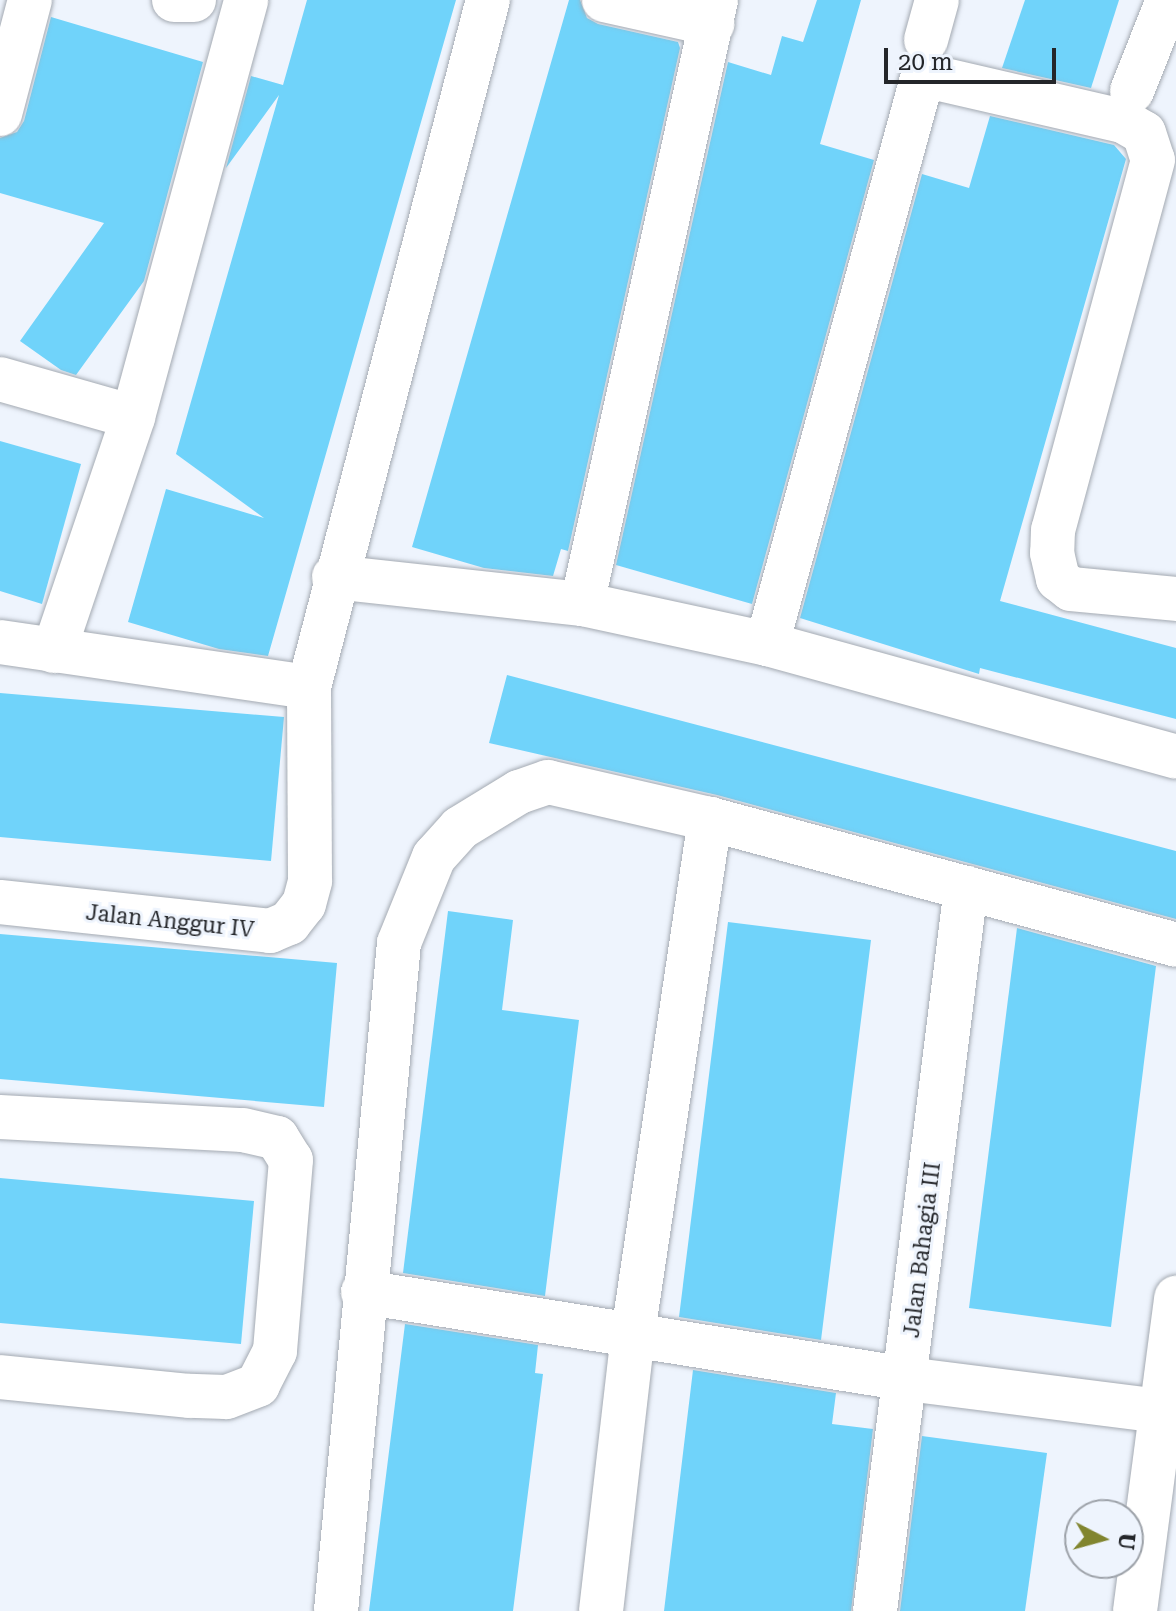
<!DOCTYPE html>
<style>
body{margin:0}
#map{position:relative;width:1176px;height:1611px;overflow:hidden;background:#eef4fd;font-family:"Roboto Serif",serif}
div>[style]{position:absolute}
.building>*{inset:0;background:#70d3fa}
.roads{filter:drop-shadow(0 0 2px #a4aab2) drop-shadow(0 0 2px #a4aab2)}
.street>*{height:44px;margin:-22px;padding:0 22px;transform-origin:22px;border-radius:22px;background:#fff}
span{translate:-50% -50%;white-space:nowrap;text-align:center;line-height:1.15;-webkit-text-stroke:6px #eef4fd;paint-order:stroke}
.street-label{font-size:22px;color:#24262a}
.north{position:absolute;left:1064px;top:1499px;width:80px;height:80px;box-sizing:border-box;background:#eef4fd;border:2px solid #9da2a9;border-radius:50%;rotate:96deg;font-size:22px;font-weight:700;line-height:32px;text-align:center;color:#24262a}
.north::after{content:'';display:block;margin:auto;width:28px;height:36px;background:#81852f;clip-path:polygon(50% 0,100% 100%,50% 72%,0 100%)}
.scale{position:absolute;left:884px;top:48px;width:172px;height:36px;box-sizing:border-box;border:4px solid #24262a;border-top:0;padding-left:10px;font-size:24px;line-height:28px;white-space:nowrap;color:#24262a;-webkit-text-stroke:6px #eef4fd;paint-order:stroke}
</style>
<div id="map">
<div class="building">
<div style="clip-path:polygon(307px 0,456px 0,268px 656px,219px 649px,128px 622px,166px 489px,264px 518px,176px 454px,279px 95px,226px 168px,251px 76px,283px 85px)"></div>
<div style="clip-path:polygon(569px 0,580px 0,587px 18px,598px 24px,678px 42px,680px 48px,568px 551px,561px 549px,553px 576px,484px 568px,412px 547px)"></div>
<div style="clip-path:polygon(817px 0,861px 0,820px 144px,874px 160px,752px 604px,616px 565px,728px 62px,771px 75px,782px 36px,803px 42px)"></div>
<div style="clip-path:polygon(1025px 0,1119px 0,1091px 88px,1002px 68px)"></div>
<div style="clip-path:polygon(51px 17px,203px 62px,144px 281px,76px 375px,61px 370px,20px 341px,104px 223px,0 193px,0 138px,17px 132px,24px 121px)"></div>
<div style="clip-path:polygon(990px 116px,1114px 145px,1126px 159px,1000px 601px,1176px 648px,1176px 719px,980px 668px,979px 674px,800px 618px,922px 174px,969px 188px)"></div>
<div style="clip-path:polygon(0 441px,81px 464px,42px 604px,0 591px)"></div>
<div style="clip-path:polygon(507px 675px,1176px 851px,1176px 919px,717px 795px,489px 743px)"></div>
<div style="clip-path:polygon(0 693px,284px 717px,271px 861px,0 837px)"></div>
<div style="clip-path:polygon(448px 911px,513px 920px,502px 1010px,579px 1020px,545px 1296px,403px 1273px)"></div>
<div style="clip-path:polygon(728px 922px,871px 940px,821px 1340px,679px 1317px)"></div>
<div style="clip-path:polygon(1017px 928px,1156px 966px,1111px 1327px,969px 1308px)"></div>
<div style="clip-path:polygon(0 934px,337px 963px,324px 1107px,0 1079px)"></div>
<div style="clip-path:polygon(0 1178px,254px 1201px,241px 1344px,0 1323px)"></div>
<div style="clip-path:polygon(405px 1324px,538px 1345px,535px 1373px,543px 1374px,513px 1611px,369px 1611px)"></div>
<div style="clip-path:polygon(693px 1370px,836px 1393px,832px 1424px,873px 1429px,851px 1611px,664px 1611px)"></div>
<div style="clip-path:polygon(922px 1436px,1047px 1453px,1025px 1611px,900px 1611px)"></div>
</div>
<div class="roads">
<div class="street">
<div style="left:174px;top:0;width:20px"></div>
<div style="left:604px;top:0;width:111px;rotate:12.5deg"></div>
<div style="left:926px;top:40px;width:41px;rotate:-74.6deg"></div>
<div style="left:1132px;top:91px;width:98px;rotate:-68.4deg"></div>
<div style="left:0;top:114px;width:118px;rotate:-75.3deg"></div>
<div style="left:0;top:379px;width:138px;rotate:15.9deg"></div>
<div style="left:334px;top:577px;width:249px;rotate:6.2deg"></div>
<div style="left:582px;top:604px;width:189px;rotate:12.2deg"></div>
<div style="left:767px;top:644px;width:424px;rotate:15.4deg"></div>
<div style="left:582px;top:604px;width:619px;rotate:-77.49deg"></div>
<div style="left:0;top:642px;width:312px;rotate:8.3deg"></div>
<div style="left:767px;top:644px;width:590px;rotate:-74.67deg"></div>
<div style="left:923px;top:75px;width:205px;rotate:13deg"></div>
<div style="left:1123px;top:121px;width:24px;rotate:30deg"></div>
<div style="left:1144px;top:133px;width:28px;rotate:72deg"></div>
<div style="left:1153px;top:160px;width:383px;rotate:105.1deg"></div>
<div style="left:1053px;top:530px;width:23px;rotate:92deg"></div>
<div style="left:1052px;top:553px;width:27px;rotate:77deg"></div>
<div style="left:1058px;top:579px;width:16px;rotate:38deg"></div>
<div style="left:1071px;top:589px;width:105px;rotate:5.4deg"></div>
<div style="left:54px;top:651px;width:247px;rotate:-71.3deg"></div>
<div style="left:133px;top:417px;width:432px;rotate:-74.8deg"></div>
<div style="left:0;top:902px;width:272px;rotate:6.1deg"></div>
<div style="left:270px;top:931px;width:21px;rotate:-23deg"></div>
<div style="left:289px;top:923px;width:24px;rotate:-52deg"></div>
<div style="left:304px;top:904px;width:24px;rotate:-75deg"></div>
<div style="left:310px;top:881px;width:194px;rotate:-90.3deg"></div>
<div style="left:309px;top:687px;width:710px;rotate:-75.4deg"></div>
<div style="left:0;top:1117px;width:243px;rotate:3.1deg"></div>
<div style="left:243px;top:1130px;width:35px;rotate:13deg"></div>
<div style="left:277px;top:1138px;width:26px;rotate:58deg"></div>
<div style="left:291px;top:1160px;width:192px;rotate:94.8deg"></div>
<div style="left:275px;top:1351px;width:38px;rotate:117deg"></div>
<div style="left:258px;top:1385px;width:34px;rotate:159deg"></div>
<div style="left:226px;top:1397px;width:37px;rotate:-178deg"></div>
<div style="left:189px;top:1396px;width:190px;rotate:-174.3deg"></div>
<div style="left:363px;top:1292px;width:551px;rotate:9.09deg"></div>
<div style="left:907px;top:1379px;width:271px;rotate:7.2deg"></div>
<div style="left:336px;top:1611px;width:671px;rotate:-84.61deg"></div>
<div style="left:399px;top:943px;width:93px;rotate:-67.9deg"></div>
<div style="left:434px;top:857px;width:39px;rotate:-48deg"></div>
<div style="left:460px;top:828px;width:69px;rotate:-31.4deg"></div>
<div style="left:519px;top:792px;width:31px;rotate:-19deg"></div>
<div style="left:548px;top:782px;width:166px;rotate:12.9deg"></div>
<div style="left:710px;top:819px;width:483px;rotate:15.1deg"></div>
<div style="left:601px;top:1611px;width:280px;rotate:-83.4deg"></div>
<div style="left:633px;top:1333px;width:520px;rotate:-81.48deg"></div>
<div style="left:875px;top:1611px;width:729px;rotate:-82.83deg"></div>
<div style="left:1135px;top:1611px;width:316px;rotate:-82.5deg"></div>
</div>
</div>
<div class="street-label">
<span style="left:170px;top:921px;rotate:6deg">Jalan Anggur IV</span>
<span style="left:922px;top:1250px;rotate:-83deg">Jalan Bahagia III</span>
</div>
<div class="north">U</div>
<div class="scale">20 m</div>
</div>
